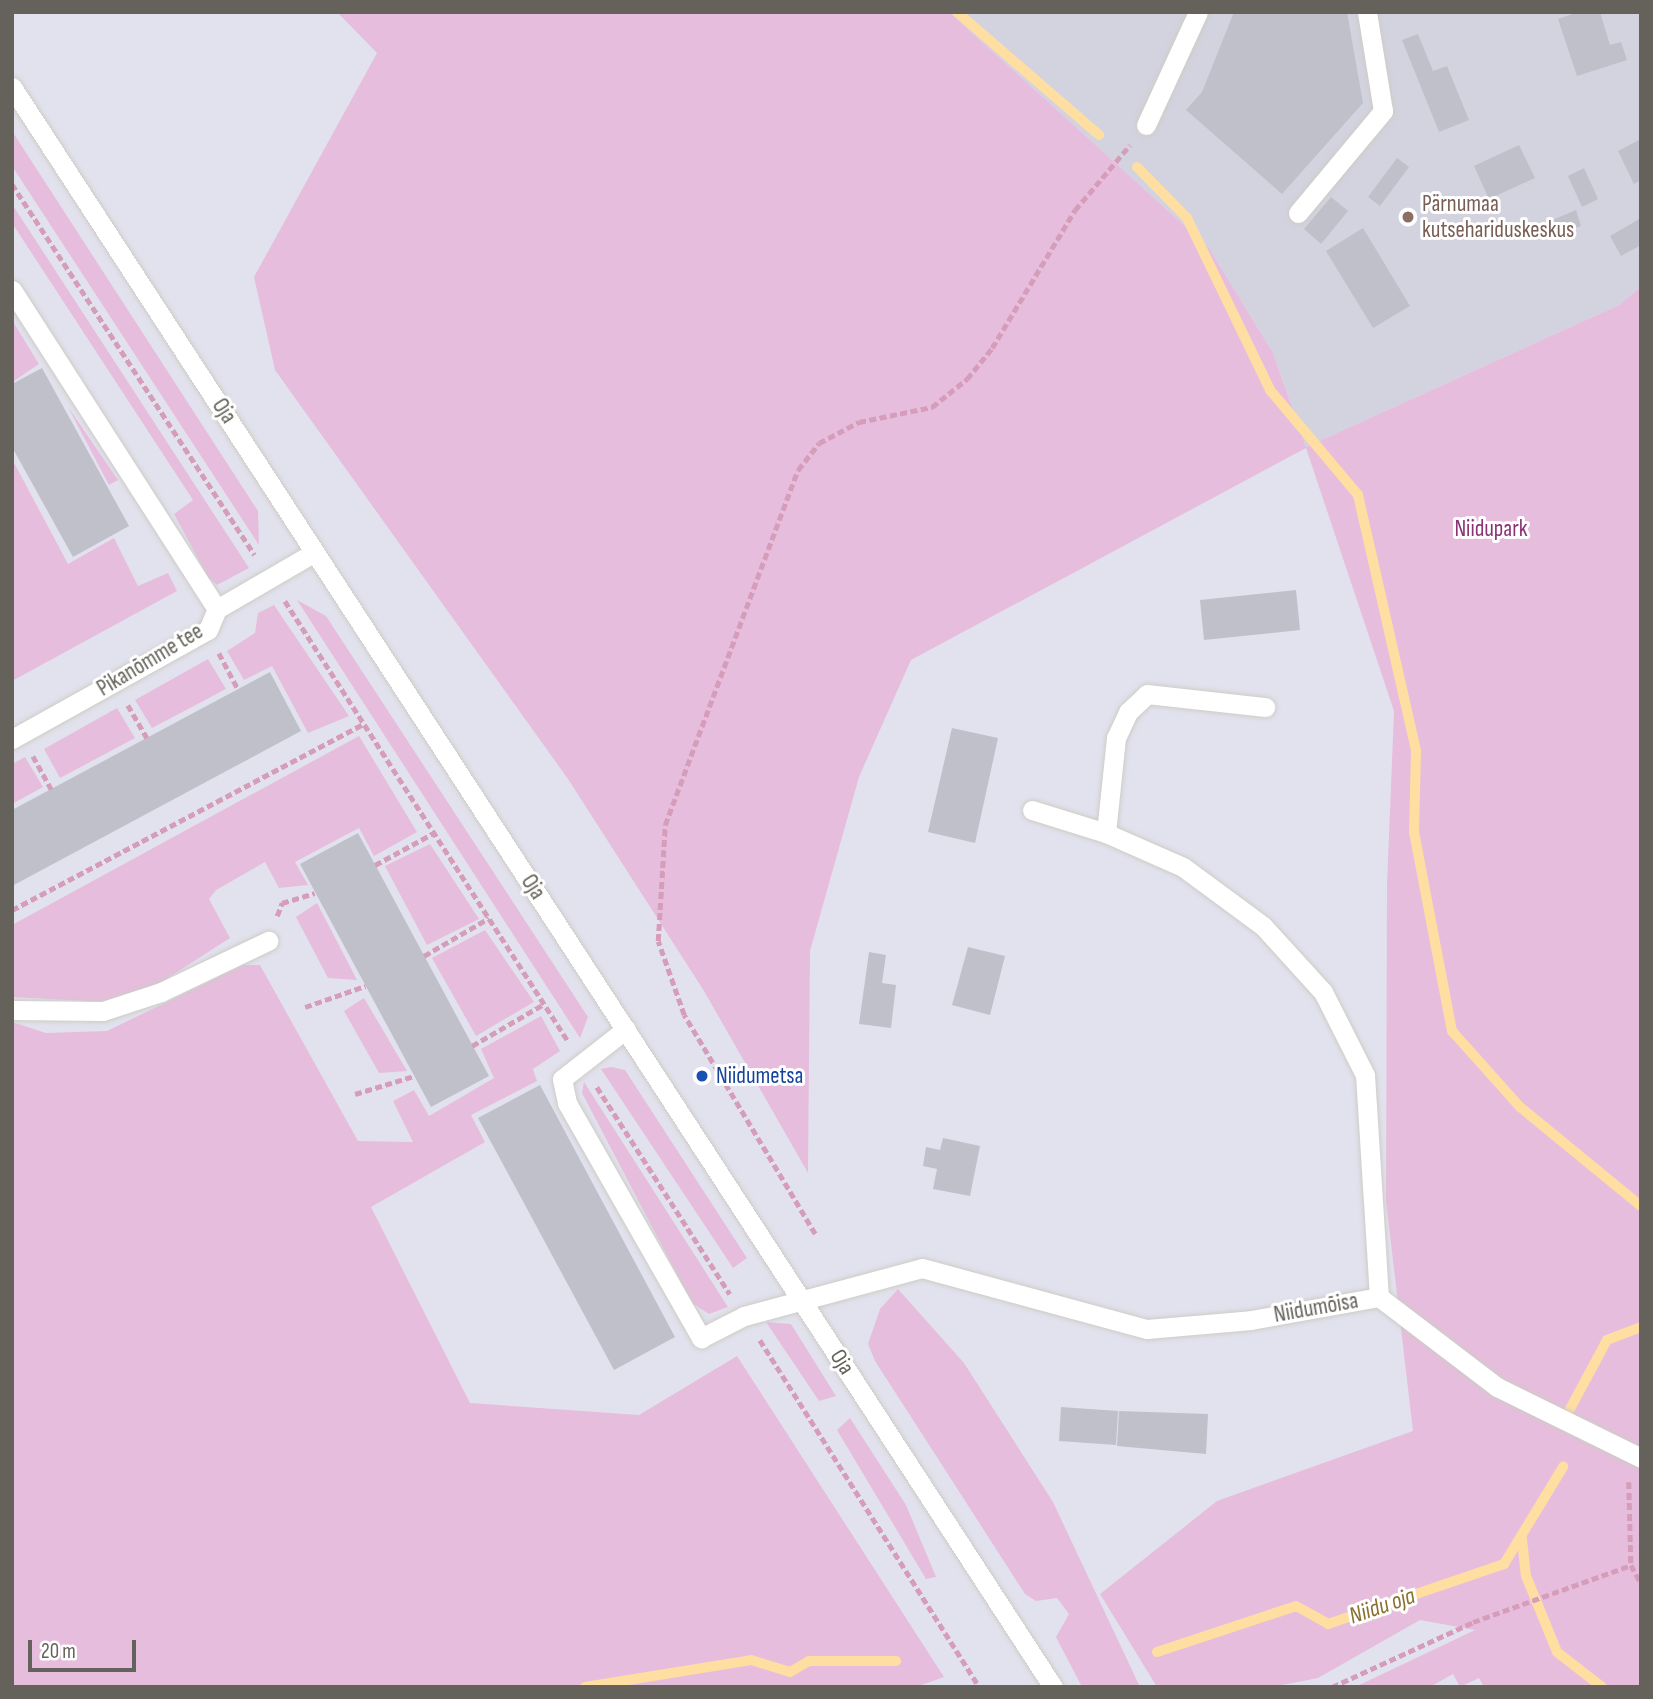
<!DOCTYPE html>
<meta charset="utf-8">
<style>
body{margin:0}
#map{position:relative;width:1653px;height:1699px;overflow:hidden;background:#e2e2ee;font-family:"Sofia Sans Condensed",sans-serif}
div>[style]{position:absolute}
.education>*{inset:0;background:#d3d3e0}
.green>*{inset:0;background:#e7bdde}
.stream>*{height:10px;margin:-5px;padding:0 5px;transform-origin:5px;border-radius:5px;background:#ffdea1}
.building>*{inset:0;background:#bfc0c9}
.path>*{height:4.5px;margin-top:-2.25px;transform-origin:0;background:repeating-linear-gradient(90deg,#d59dba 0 7px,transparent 0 10.5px)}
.roads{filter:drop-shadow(0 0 2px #ceccc6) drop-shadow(0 0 2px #ceccc6)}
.service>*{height:19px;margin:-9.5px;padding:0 9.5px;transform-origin:9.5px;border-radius:9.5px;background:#fff}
.minor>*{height:19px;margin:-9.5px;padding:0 9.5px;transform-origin:9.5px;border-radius:9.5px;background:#fff}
.tertiary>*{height:19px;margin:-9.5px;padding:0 9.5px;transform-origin:9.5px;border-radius:9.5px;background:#fff}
.dots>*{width:19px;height:19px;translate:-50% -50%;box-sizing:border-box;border:4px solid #fff;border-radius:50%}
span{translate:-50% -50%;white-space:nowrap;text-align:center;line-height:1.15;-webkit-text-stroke:6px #fff;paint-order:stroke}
.education-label{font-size:23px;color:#785e54}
.left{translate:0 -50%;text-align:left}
.street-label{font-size:23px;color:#64625a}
.park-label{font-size:23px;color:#8b3274}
.transit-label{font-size:23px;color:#164399}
.water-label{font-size:24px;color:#89702e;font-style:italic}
.frame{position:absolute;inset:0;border:14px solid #64625a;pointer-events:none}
.scale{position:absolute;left:28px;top:1640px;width:108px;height:32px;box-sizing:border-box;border:4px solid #64625a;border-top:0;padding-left:9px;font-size:21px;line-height:24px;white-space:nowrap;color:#64625a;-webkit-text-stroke:5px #fff;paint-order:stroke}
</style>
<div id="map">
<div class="education">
<div style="clip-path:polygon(949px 12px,1641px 12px,1641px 287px,1619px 305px,1306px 447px,1273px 353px,1209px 248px)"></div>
</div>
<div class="green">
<div style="clip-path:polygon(337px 12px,949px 12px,1209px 248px,1273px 353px,1306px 447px,1619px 305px,1641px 287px,1641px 1687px,1484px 1687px,1479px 1678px,1460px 1687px,1453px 1674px,1430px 1687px,1355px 1687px,1475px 1630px,1420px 1620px,1318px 1678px,1272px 1687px,1157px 1687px,1100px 1594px,1217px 1501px,1413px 1431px,1386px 1201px,1387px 885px,1394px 711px,1306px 448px,911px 660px,859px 777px,810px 951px,808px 1173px,704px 991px,568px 779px,275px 370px,254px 277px,377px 53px)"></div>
<div style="clip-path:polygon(12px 131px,258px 511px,259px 545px,12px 166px)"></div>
<div style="clip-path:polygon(12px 204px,249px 568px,217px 585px,208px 577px,174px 514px,193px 500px,12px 223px)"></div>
<div style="clip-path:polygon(12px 320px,39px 364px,14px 381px,12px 378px)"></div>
<div style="clip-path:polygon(68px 407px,118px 480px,109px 485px)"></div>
<div style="clip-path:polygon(12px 459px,68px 564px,114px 538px,138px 586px,168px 573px,177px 591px,12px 681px)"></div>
<div style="clip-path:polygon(297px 600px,326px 616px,588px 1017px,580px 1038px)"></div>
<div style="clip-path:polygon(274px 605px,349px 716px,308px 733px,272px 666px,244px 680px,227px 651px,255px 633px,258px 613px)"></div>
<div style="clip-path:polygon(208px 659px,226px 689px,152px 728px,135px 700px)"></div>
<div style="clip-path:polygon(117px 708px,135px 738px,60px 778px,44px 749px)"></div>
<div style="clip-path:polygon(359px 736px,417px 832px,374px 856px,359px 828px,295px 862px,308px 885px,279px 888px,265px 862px,216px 890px,209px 899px,230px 938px,160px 983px,108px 1002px,12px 997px,12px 925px)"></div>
<div style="clip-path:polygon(25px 757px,43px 787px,12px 804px,12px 764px)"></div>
<div style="clip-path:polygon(430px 844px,479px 919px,427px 945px,385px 866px)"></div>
<div style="clip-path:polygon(317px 903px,357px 980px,328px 978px,296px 917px)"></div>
<div style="clip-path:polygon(485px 930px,534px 1002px,476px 1036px,432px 958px)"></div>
<div style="clip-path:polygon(243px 965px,260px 965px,358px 1141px,413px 1142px,393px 1101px,414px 1090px,429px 1116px,494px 1078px,481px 1049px,541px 1016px,560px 1051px,533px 1069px,537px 1081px,471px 1115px,485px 1142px,371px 1207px,470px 1403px,639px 1415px,737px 1356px,944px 1677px,916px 1687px,12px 1687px,12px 1022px,46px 1033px,107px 1031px)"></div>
<div style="clip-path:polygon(364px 998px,407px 1071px,379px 1073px,344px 1011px)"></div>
<div style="clip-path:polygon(611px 1067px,625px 1070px,747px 1258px,733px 1268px,601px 1069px)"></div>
<div style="clip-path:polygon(584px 1082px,728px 1307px,709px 1314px,692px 1303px,582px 1093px)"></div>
<div style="clip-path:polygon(898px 1289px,964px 1363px,1053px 1502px,1140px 1687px,1082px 1687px,1056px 1637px,1069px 1614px,1057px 1598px,1036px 1601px,1025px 1594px,875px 1361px,868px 1344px,880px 1309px)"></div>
<div style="clip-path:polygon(766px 1322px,791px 1324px,836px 1396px,819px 1401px)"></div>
<div style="clip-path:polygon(850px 1418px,906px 1505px,936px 1577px,926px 1579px,837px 1430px)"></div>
</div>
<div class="stream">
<div style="left:957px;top:12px;width:188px;rotate:40.9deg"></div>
<div style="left:1137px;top:167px;width:71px;rotate:45.6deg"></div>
<div style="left:1187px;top:218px;width:191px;rotate:64.2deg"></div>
<div style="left:1270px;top:390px;width:137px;rotate:50deg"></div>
<div style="left:1358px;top:495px;width:262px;rotate:77.2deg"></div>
<div style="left:1416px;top:751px;width:81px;rotate:91.4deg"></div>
<div style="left:1414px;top:832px;width:203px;rotate:79.2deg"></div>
<div style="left:1452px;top:1031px;width:102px;rotate:48.2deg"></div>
<div style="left:1520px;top:1107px;width:156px;rotate:39.3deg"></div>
<div style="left:1570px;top:1409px;width:78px;rotate:-61.8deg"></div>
<div style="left:1607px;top:1340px;width:36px;rotate:-21deg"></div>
<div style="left:1522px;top:1539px;width:37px;rotate:84deg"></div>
<div style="left:1526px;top:1576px;width:82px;rotate:67.8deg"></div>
<div style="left:1557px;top:1652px;width:57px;rotate:37.9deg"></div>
<div style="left:1157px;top:1652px;width:146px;rotate:-18.3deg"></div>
<div style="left:1296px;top:1606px;width:37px;rotate:29deg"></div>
<div style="left:1328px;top:1624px;width:186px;rotate:-18.8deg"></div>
<div style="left:1504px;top:1564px;width:114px;rotate:-58.7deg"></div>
<div style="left:585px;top:1687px;width:168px;rotate:-9.2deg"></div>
<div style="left:751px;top:1660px;width:41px;rotate:17.1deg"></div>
<div style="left:790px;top:1672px;width:22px;rotate:-30deg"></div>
<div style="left:809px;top:1661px;width:87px"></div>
</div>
<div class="building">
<div style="clip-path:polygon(1234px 12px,1347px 12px,1363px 103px,1282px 194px,1186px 110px,1202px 92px)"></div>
<div style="clip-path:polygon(1579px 12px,1600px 12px,1610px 45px,1621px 42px,1627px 60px,1577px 76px,1558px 19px)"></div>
<div style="clip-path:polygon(1418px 34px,1433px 71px,1447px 66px,1469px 120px,1439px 132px,1402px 40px)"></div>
<div style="clip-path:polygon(1641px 139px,1641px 180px,1634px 184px,1618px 151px)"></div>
<div style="clip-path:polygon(1519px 145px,1535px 178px,1489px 199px,1474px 166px)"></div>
<div style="clip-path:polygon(1397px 158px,1409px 167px,1380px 206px,1368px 197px)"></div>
<div style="clip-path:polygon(1584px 168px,1598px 199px,1582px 207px,1568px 176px)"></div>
<div style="clip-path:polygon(1331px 197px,1348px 211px,1321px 244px,1304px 229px)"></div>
<div style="clip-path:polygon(1576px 210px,1581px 226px,1555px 236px,1550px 221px)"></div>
<div style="clip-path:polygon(1641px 218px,1641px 245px,1621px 256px,1610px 236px)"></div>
<div style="clip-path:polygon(1363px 228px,1410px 306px,1373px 328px,1326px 251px)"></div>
<div style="clip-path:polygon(42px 368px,129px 526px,73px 557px,12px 447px,12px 384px)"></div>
<div style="clip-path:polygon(1296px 590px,1300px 630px,1204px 640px,1200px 600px)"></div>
<div style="clip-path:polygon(270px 672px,301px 731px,12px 886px,12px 810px)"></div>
<div style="clip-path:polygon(952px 728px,998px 738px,975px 843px,928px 832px)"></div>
<div style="clip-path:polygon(358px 833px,489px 1076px,431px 1107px,300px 864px)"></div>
<div style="clip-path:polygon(968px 947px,1005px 956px,990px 1015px,952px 1005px)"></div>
<div style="clip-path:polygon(869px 952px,886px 955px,882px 983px,896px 985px,891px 1028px,859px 1024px)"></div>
<div style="clip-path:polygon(540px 1085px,675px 1337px,614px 1370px,478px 1118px)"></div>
<div style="clip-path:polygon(943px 1138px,980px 1146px,970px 1196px,933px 1189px,937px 1169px,923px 1166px,926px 1147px,940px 1150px)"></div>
<div style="clip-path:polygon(1061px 1407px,1118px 1411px,1116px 1445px,1059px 1441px)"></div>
<div style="clip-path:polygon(1119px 1411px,1208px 1414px,1206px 1454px,1117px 1446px)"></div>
</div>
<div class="path">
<div style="left:12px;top:184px;width:443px;rotate:56.8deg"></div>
<div style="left:285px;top:601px;width:523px;rotate:57.25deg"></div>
<div style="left:219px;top:653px;width:41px;rotate:62.2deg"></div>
<div style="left:128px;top:705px;width:38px;rotate:60deg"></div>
<div style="left:33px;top:756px;width:38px;rotate:61deg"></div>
<div style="left:375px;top:865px;width:67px;rotate:-28.5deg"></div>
<div style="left:12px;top:910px;width:398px;rotate:-27.9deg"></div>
<div style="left:277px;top:916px;width:14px;rotate:-69deg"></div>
<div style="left:282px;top:903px;width:34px;rotate:-17deg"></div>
<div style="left:424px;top:956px;width:75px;rotate:-30.3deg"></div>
<div style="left:305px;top:1007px;width:64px;rotate:-19.3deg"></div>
<div style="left:472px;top:1046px;width:83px;rotate:-30.3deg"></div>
<div style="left:597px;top:1087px;width:246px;rotate:57.3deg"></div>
<div style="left:355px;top:1094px;width:62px;rotate:-17deg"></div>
<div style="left:815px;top:1234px;width:255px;rotate:-120.9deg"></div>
<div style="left:684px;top:1015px;width:78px;rotate:-109.4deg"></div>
<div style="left:658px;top:941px;width:116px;rotate:-86.5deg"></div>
<div style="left:665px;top:825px;width:379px;rotate:-69.5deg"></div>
<div style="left:798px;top:470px;width:34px;rotate:-52deg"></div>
<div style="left:819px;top:443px;width:45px;rotate:-27.7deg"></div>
<div style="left:859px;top:422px;width:75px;rotate:-11.6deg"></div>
<div style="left:932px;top:407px;width:45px;rotate:-38.7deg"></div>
<div style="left:967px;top:379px;width:40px;rotate:-51deg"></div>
<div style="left:992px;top:348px;width:161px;rotate:-59deg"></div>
<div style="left:1075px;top:210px;width:85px;rotate:-49.8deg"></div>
<div style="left:760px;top:1340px;width:410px;rotate:57.7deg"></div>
<div style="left:1629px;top:1482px;width:83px;rotate:88.6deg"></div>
<div style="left:1332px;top:1687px;width:155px;rotate:-24.7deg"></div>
<div style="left:1473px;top:1622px;width:168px;rotate:-19.8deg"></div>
<div style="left:1631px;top:1565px;width:21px;rotate:61deg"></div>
</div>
<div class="roads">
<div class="service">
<div style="left:1032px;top:810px;width:77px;rotate:17.3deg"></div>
<div style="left:1106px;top:833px;width:96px;rotate:-84deg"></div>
<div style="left:1116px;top:738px;width:29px;rotate:-65deg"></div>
<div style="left:1128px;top:712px;width:26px;rotate:-43deg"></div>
<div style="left:1147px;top:694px;width:119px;rotate:6.3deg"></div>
<div style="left:12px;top:1010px;width:91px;rotate:0.6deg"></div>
<div style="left:103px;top:1011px;width:61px;rotate:-18.1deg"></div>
<div style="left:161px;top:992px;width:119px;rotate:-25.5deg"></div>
<div style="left:1379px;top:1297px;width:148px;rotate:37.3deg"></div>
<div style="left:1497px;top:1387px;width:161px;rotate:26.2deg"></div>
</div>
<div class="minor">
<div style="left:1146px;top:125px;width:124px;rotate:-65.3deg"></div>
<div style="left:1298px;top:213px;width:133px;rotate:-50.2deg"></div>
<div style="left:1383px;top:111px;width:100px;rotate:-99.2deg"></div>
<div style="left:12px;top:290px;width:379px;rotate:57.3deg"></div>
<div style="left:12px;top:739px;width:224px;rotate:-29.1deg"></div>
<div style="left:208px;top:630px;width:23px;rotate:-67deg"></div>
<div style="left:217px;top:609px;width:113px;rotate:-30.2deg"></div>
<div style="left:626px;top:1029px;width:81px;rotate:142deg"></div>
<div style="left:562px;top:1079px;width:25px;rotate:78deg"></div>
<div style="left:567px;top:1103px;width:271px;rotate:60.3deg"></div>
<div style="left:701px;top:1338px;width:48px;rotate:-27.1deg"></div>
<div style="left:744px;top:1316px;width:184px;rotate:-15.1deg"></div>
<div style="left:922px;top:1268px;width:233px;rotate:15.2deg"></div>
<div style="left:1147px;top:1329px;width:104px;rotate:-4.9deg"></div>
<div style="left:1251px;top:1320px;width:130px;rotate:-10.2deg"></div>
<div style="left:1379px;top:1297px;width:222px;rotate:-93.6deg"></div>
<div style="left:1365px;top:1075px;width:93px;rotate:-116.8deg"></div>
<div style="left:1323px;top:992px;width:89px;rotate:-132.3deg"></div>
<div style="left:1263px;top:926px;width:99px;rotate:-143.6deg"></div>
<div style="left:1183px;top:867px;width:84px;rotate:-156.2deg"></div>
</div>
<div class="tertiary">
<div style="left:12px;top:87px;width:1909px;rotate:56.95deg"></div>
</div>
</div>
<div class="dots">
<div style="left:1408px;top:217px;background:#8d6e63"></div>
<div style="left:702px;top:1076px;background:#1a4fb4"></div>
</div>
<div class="education-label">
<span class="left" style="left:1422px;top:217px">Pärnumaa<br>kutsehariduskeskus</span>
</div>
<div class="street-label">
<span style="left:224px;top:411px;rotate:57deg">Oja</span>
<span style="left:150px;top:660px;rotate:-31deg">Pikanõmme tee</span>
<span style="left:533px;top:887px;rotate:57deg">Oja</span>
<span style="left:1316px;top:1308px;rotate:-10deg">Niidumõisa</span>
<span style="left:842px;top:1362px;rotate:58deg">Oja</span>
</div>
<div class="park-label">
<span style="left:1491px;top:529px">Niidupark</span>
</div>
<div class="transit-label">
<span class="left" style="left:716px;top:1076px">Niidumetsa</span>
</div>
<div class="water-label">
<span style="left:1382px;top:1606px;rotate:-19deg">Niidu oja</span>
</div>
<div class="frame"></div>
<div class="scale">20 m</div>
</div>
